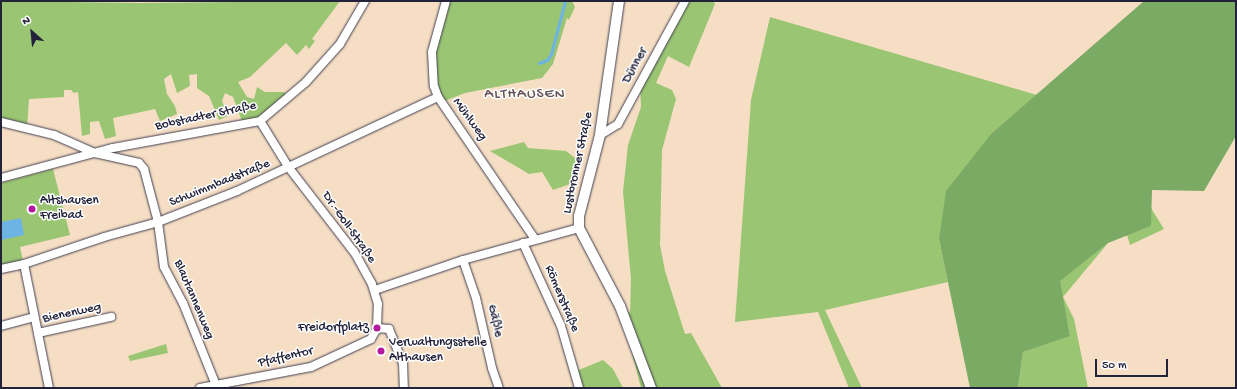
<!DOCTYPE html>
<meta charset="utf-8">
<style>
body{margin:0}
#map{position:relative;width:1237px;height:389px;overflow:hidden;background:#f5dec4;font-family:"Gochi Hand",sans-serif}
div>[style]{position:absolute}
.green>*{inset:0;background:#9ac572}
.forest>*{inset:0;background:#7baa64}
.water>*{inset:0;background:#6db4e4}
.stream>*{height:3px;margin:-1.5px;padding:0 1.5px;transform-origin:1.5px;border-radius:1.5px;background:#6db4e4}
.roads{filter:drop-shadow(0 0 1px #423e50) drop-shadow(0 0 1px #423e50)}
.minor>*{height:8px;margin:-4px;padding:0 4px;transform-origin:4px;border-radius:4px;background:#fff}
.tertiary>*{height:10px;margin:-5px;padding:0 5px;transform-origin:5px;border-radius:5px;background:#fff}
.dots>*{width:11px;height:11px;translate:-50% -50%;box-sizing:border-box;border:2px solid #fff;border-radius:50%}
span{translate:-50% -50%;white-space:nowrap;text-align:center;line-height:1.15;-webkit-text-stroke:3px #fff;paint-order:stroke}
.street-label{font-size:13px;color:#22223b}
.poi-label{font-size:13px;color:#22223b}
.left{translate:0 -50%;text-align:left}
.right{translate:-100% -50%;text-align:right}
.quarter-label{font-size:15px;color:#655255;letter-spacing:1px}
.frame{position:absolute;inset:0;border:2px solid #22223b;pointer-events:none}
.north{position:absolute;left:12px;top:12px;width:40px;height:40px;-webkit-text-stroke:3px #fff;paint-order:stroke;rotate:333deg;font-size:11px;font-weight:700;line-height:16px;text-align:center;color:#22223b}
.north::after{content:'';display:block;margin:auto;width:14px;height:18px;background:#22223b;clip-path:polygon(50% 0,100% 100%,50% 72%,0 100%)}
.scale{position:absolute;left:1095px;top:359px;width:73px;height:18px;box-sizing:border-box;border:2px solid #22223b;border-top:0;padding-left:5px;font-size:12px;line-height:14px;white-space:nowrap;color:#22223b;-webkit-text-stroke:3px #fff;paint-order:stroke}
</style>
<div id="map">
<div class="green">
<div style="clip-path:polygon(1px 1px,140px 3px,340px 1px,312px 39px,315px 41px,309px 49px,306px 45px,297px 55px,286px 43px,250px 77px,238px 82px,247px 97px,254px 99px,257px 87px,265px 92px,284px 92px,289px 97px,260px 121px,243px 124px,233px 97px,225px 93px,222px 101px,228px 116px,219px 120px,209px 96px,197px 88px,197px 74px,189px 75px,190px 86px,177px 93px,171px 74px,164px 79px,167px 94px,175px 106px,177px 114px,160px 121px,155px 109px,113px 118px,116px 136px,105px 139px,99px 121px,90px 122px,90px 134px,82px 136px,78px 92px,74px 93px,71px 90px,64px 90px,64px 97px,29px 99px,27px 128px,1px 122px)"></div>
<div style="clip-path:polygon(446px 1px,572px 1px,575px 7px,569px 20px,567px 18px,553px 64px,542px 78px,465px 93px,442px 102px,438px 97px,432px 52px)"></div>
<div style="clip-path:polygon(685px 1px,713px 1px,715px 4px,689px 67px,668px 56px,656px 83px,672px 90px,676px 99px,662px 150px,660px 245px,665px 271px,685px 334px,691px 333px,722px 388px,641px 388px,620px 306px,630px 313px,631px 279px,623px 192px,628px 145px,641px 107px,640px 83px)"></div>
<div style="clip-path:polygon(770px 17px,1037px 95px,992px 133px,939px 239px,948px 282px,825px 310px,862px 388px,849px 388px,818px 312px,735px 322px,751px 100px)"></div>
<div style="clip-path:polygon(524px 142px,528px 148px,566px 151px,579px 161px,576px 182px,553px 190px,542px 172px,529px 174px,490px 151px)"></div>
<div style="clip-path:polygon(53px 169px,70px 235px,20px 247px,23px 261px,1px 266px,1px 183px)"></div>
<div style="clip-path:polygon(1151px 208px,1164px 229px,1130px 245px,1127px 235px,1151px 226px)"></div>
<div style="clip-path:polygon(1108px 243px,1063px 297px,1074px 319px,1088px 388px,1018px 388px,1023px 352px,1070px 335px,1059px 281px)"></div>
<div style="clip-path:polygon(166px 344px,168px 353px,130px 361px,128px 356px)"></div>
<div style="clip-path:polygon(603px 360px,613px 369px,623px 388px,579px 388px,574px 372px)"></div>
</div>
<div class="forest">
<div style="clip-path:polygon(1144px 1px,1236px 1px,1236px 136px,1204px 191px,1152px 190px,1151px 226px,1108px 243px,1060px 281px,1070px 336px,1023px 352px,1018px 388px,970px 388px,939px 239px,946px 191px,992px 133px)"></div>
</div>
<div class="water">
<div style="clip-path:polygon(21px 218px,24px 235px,1px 240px,1px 222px)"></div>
</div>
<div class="stream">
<div style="left:539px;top:63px;width:9px;rotate:-21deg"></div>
<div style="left:547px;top:60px;width:7px;rotate:-56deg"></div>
<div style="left:551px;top:54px;width:55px;rotate:-75.2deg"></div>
</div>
<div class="roads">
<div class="minor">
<div style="left:446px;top:1px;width:53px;rotate:105.4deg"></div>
<div style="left:432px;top:52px;width:34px;rotate:87deg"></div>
<div style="left:434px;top:86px;width:12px;rotate:70deg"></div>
<div style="left:438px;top:97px;width:172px;rotate:55.7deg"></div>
<div style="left:1px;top:122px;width:55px;rotate:13.8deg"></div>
<div style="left:54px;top:135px;width:45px;rotate:23.7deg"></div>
<div style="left:95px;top:153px;width:45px;rotate:12.8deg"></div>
<div style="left:139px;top:163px;width:8px;rotate:50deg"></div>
<div style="left:144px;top:169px;width:55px;rotate:75.2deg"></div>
<div style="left:158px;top:222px;width:45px;rotate:82.4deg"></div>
<div style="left:164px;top:267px;width:41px;rotate:62.2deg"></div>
<div style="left:183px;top:303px;width:88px;rotate:68.1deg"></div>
<div style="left:600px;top:135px;width:21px;rotate:-31deg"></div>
<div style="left:618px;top:124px;width:140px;rotate:-61.4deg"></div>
<div style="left:1px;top:178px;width:116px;rotate:-15deg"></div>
<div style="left:113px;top:148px;width:149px;rotate:-10.4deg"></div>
<div style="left:260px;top:121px;width:60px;rotate:-40.3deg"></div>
<div style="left:306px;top:82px;width:51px;rotate:-48.2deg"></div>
<div style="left:340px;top:44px;width:50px;rotate:-59.8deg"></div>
<div style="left:523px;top:243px;width:91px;rotate:65.4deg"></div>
<div style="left:561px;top:326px;width:65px;rotate:73.8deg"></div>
<div style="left:463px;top:260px;width:40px;rotate:71.1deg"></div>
<div style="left:476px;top:298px;width:72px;rotate:77.1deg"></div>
<div style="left:492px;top:368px;width:21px;rotate:71deg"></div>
<div style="left:24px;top:264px;width:126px;rotate:78.6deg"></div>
<div style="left:1px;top:269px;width:24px;rotate:-12deg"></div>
<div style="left:24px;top:264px;width:84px;rotate:-18.6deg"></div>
<div style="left:104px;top:237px;width:56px;rotate:-15.5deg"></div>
<div style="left:158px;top:222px;width:85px;rotate:-21.4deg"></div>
<div style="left:237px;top:191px;width:222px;rotate:-25.1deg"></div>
<div style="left:375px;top:290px;width:93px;rotate:-18.8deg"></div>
<div style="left:463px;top:260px;width:120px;rotate:-15.4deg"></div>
<div style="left:1px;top:326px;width:34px;rotate:-15deg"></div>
<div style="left:377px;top:328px;width:12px;rotate:5deg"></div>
<div style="left:389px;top:329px;width:37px;rotate:68deg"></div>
<div style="left:403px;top:363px;width:25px;rotate:88deg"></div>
<div style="left:38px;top:333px;width:75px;rotate:-12.4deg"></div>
<div style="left:200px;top:388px;width:113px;rotate:-10.7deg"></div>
<div style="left:311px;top:367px;width:66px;rotate:-25deg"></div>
<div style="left:371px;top:339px;width:13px;rotate:-61deg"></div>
<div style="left:377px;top:328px;width:24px;rotate:-88deg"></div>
<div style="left:378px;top:304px;width:21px;rotate:-107deg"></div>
<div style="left:372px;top:284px;width:37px;rotate:-119deg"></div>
<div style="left:354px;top:252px;width:106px;rotate:-127.7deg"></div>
<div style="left:289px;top:168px;width:55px;rotate:-121.7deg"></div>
</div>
<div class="tertiary">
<div style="left:619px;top:1px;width:135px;rotate:98.1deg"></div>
<div style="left:600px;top:135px;width:84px;rotate:104.5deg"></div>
<div style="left:579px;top:216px;width:12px;rotate:90deg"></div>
<div style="left:579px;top:228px;width:88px;rotate:62.3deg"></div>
<div style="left:620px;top:306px;width:88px;rotate:69.3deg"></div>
</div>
</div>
<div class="dots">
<div style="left:32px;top:209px;background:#b5179e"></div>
<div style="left:377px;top:328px;background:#b5179e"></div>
<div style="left:381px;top:351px;background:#b5179e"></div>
</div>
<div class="street-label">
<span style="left:636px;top:66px;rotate:-62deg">Dünner</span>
<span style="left:206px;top:117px;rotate:-12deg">Bobstadter Straße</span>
<span style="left:469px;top:120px;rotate:54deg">Mühlweg</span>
<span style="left:579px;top:163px;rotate:-78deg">Lustbronner Straße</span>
<span style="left:220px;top:184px;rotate:-22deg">Schwimmbadstraße</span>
<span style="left:348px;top:228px;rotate:55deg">Dr.-Goll-Straße</span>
<span style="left:561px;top:299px;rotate:67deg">Römerstraße</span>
<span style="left:193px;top:300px;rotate:67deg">Blautannenweg</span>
<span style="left:72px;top:314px;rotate:-12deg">Bienenweg</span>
<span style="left:494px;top:321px;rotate:76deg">Gäßle</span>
<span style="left:286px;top:358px;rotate:-13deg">Pfaffentor</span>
</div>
<div class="poi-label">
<span class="left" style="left:40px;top:209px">Altshausen<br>Freibad</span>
<span class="right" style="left:369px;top:328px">Freidorfplatz</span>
<span class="left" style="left:389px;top:351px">Verwaltungsstelle<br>Althausen</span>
</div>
<div class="quarter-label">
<span style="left:525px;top:95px">ALTHAUSEN</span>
</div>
<div class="frame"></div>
<div class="north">N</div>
<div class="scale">50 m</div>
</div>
